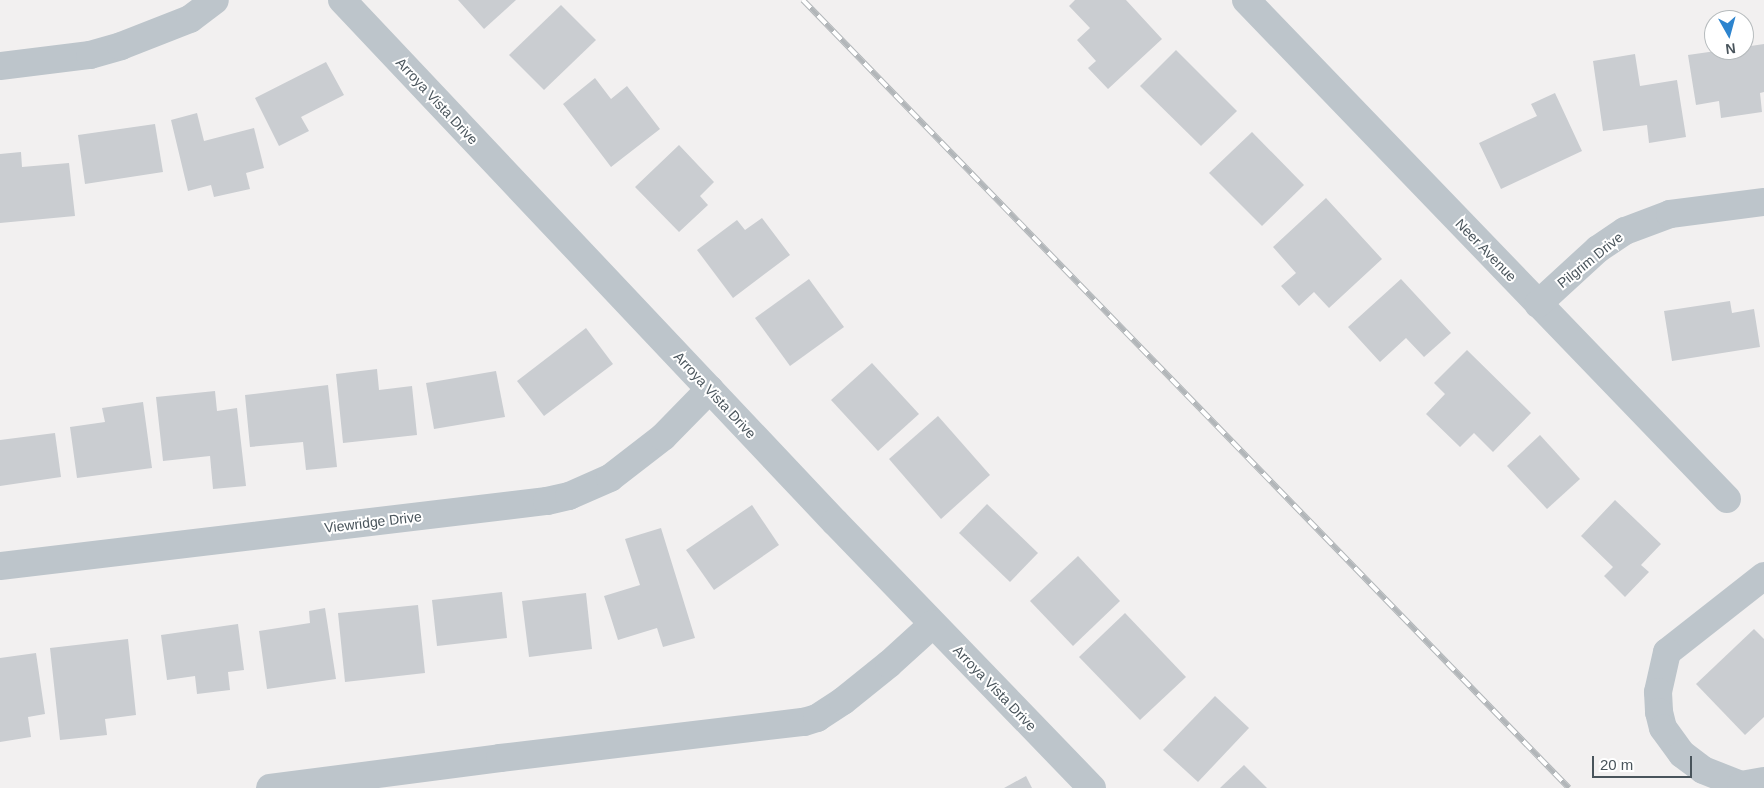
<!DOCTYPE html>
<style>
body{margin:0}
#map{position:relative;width:1764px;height:788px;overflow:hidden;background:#f2f0f0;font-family:Arial,sans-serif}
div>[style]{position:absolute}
.building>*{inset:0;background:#cacdd1}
.minor>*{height:28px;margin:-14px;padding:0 14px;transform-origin:14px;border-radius:14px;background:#bdc5cb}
.rail>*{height:5.5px;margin-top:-2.75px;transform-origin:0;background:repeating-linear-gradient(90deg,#fff 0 11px,#b2b6b9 0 22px);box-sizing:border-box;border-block:1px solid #b2b6b9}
span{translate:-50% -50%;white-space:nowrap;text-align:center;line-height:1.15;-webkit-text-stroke:4px #fff;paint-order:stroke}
.street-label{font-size:14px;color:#49545b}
.north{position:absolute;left:1704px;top:10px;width:50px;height:50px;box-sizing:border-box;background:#fff;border:1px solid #b6bbbd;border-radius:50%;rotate:173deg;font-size:14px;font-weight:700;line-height:20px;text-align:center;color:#49545b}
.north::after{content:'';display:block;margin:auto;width:18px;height:22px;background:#2d84ce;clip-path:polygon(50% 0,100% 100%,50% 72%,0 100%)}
.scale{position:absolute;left:1592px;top:756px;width:100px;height:22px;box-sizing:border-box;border:2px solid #49545b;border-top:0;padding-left:6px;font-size:15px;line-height:18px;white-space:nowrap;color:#49545b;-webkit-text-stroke:4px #fff;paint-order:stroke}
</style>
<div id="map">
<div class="building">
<div style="clip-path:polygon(458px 0,516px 0,484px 29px)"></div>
<div style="clip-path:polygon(1075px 0,1126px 0,1162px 39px,1108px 89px,1088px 68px,1096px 61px,1077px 40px,1090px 28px,1069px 6px)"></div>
<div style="clip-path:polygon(561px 5px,596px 40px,544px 90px,509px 55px)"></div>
<div style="clip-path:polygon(1764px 44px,1764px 92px,1760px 93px,1762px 112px,1721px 118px,1719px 101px,1696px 105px,1688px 55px,1723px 50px,1744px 50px,1744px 47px)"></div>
<div style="clip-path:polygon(1176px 50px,1237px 111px,1201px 146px,1140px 86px)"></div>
<div style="clip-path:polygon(1635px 54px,1640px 86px,1677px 80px,1686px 137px,1649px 143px,1647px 125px,1603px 131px,1593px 61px)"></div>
<div style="clip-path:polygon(326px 62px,344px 95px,301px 117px,309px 131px,279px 146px,255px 98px)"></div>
<div style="clip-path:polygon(595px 78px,611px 99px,627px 86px,660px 129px,611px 167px,563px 104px)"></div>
<div style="clip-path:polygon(1555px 93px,1582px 151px,1501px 189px,1479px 143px,1537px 116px,1531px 104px)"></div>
<div style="clip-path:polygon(197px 113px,204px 141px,254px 128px,264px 168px,246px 173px,250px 189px,214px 197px,211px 185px,188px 191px,171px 120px)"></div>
<div style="clip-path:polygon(155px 124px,163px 172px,85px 184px,78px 135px)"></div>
<div style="clip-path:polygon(1252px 132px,1304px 185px,1262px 226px,1209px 173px)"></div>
<div style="clip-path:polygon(679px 145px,714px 182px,700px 196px,708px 205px,679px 232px,635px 187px)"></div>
<div style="clip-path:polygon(21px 152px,22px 167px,69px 163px,75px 216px,0 223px,0 154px)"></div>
<div style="clip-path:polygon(1326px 198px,1382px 259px,1329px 308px,1314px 292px,1299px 306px,1281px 286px,1296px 273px,1273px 247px)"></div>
<div style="clip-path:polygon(762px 218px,790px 255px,733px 298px,697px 250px,737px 220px,745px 230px)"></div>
<div style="clip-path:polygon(809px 279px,844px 327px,790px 366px,755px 318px)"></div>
<div style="clip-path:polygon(1401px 279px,1451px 333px,1424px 357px,1406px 338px,1380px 362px,1348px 327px)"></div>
<div style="clip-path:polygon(1730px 301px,1732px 313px,1754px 309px,1760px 347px,1672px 361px,1664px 311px)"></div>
<div style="clip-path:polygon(586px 328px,613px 364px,544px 416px,517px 381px)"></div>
<div style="clip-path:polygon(1467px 350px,1531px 413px,1493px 452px,1474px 433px,1460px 447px,1426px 414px,1445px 394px,1434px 383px)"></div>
<div style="clip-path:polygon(872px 363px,919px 414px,878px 451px,831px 400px)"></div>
<div style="clip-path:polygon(377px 369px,379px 390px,412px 386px,417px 435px,343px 443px,336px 374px)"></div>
<div style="clip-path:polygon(496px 371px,505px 417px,434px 429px,426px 383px)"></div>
<div style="clip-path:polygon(328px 385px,337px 467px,306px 470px,303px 442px,250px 447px,245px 395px)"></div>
<div style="clip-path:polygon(215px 391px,217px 411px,237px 408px,246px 486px,213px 489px,210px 456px,163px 461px,156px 397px)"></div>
<div style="clip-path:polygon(143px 402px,152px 468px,77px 478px,70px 427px,105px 422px,102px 408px)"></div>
<div style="clip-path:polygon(938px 416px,990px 475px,941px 519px,889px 459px)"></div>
<div style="clip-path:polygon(55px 433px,61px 477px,0 486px,0 440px)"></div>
<div style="clip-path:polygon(1540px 435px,1580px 479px,1547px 509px,1507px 466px)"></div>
<div style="clip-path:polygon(1615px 500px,1661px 544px,1641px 565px,1649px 572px,1625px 597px,1604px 576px,1613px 567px,1581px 536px)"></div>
<div style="clip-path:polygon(987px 504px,1038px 553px,1010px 582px,959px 533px)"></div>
<div style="clip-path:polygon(752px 505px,779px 545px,714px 590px,686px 550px)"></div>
<div style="clip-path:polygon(661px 528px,695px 638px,663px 647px,657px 628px,618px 640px,604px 596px,640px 585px,625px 539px)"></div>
<div style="clip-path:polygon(1078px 556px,1120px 601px,1073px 646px,1030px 601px)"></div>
<div style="clip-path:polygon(502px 592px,507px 638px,437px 646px,432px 600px)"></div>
<div style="clip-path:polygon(586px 593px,592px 649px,529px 657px,522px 601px)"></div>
<div style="clip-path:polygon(418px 605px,425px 673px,345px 682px,338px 613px)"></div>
<div style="clip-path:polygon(325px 608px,336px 679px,267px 689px,259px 631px,310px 623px,309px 611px)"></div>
<div style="clip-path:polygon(1125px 613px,1186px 677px,1140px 720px,1079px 657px)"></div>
<div style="clip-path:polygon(238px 624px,244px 670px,228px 672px,230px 690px,197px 694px,195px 676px,167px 680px,161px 635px)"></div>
<div style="clip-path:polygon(1754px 629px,1764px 639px,1764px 717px,1745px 735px,1696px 684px)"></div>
<div style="clip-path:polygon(128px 639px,136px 715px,105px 719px,107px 735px,60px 740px,50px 648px)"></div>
<div style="clip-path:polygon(36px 653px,45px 714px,28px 717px,31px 737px,0 742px,0 658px)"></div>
<div style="clip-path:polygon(1215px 696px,1249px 728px,1198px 782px,1163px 750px)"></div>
<div style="clip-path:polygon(1244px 765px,1267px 788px,1220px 788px)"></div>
<div style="clip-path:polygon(1026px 776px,1032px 788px,1004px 788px)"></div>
</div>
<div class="minor">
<div style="left:342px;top:0;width:718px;rotate:46.64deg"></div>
<div style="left:835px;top:522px;width:370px;rotate:46deg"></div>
<div style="left:1246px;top:0;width:693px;rotate:46.05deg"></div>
<div style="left:0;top:66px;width:91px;rotate:-7deg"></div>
<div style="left:90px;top:55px;width:32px;rotate:-16deg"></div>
<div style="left:121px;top:46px;width:74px;rotate:-21.4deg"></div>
<div style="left:190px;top:19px;width:31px;rotate:-37deg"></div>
<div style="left:1538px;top:304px;width:81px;rotate:-42.5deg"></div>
<div style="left:1598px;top:249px;width:32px;rotate:-34deg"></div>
<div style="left:1625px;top:231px;width:48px;rotate:-20.7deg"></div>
<div style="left:1670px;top:214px;width:95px;rotate:-7.3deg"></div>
<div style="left:0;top:566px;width:551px;rotate:-6.78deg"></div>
<div style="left:547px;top:501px;width:23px;rotate:-13deg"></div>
<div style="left:569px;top:496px;width:45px;rotate:-23.7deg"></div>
<div style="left:610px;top:478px;width:67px;rotate:-37.7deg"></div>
<div style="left:663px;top:437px;width:67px;rotate:-45.6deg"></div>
<div style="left:1764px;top:576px;width:123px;rotate:141.9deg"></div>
<div style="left:1667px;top:652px;width:41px;rotate:102.7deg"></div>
<div style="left:1658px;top:692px;width:20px;rotate:87deg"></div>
<div style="left:1659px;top:712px;width:16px;rotate:76deg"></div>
<div style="left:1663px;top:728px;width:32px;rotate:54deg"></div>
<div style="left:1682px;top:754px;width:26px;rotate:37deg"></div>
<div style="left:1703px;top:770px;width:41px;rotate:21.5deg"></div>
<div style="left:1741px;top:785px;width:23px;rotate:-10deg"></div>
<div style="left:270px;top:788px;width:232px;rotate:-7.4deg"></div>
<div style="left:500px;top:758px;width:306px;rotate:-6.8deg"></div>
<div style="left:804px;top:722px;width:14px;rotate:-17deg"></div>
<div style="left:817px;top:718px;width:31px;rotate:-33deg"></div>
<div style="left:843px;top:701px;width:59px;rotate:-38.8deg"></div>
<div style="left:889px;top:664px;width:59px;rotate:-42.3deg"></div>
</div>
<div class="rail">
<div style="left:803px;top:0;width:1099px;rotate:45.81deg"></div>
</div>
<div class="street-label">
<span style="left:437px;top:101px;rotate:47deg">Arroya Vista Drive</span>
<span style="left:1486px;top:250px;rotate:46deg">Neer Avenue</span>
<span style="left:1590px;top:260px;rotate:-39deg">Pilgrim Drive</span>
<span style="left:715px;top:395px;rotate:47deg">Arroya Vista Drive</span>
<span style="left:373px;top:522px;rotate:-7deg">Viewridge Drive</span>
<span style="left:995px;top:688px;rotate:46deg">Arroya Vista Drive</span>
</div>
<div class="north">N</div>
<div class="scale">20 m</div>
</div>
